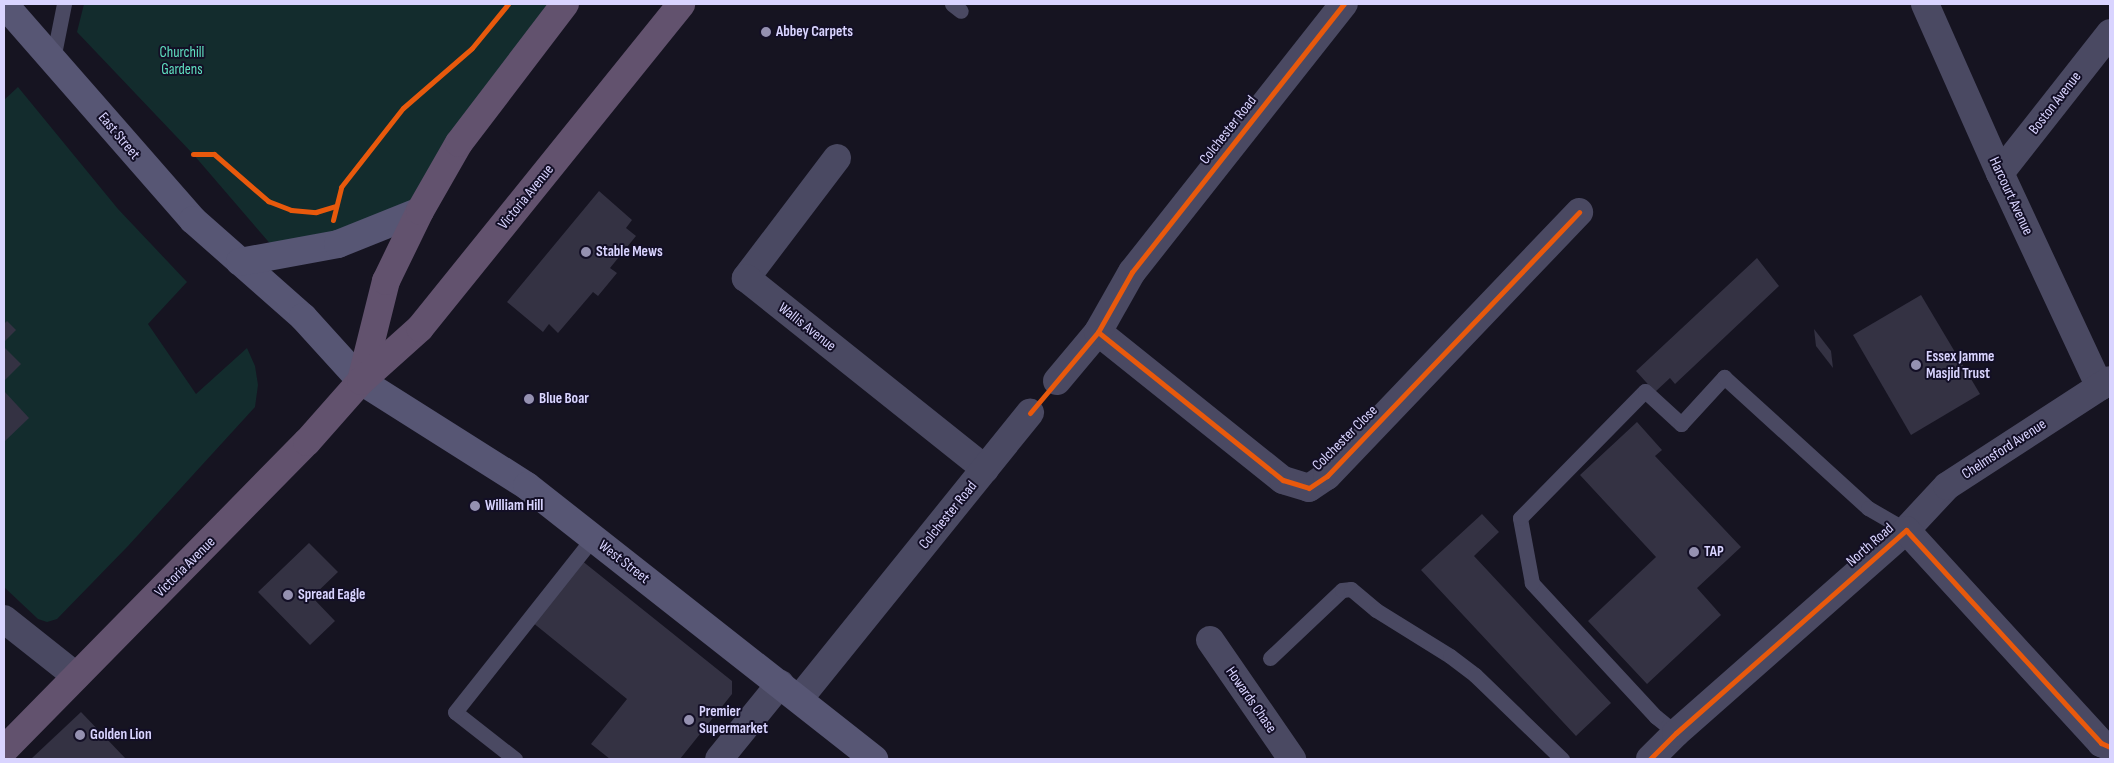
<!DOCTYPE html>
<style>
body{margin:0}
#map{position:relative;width:2114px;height:763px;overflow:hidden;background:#161421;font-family:"Sofia Sans Condensed",sans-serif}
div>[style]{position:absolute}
.green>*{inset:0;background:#132c2d}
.building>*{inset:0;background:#343243}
.service>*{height:15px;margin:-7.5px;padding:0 7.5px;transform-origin:7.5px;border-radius:7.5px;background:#4a4962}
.minor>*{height:28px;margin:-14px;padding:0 14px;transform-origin:14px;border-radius:14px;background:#4a4962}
.secondary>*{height:28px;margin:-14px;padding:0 14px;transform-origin:14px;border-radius:14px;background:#575674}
.trunk>*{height:28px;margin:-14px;padding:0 14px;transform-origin:14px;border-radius:14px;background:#62526e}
.cycleway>*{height:5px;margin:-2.5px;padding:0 2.5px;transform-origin:2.5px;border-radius:2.5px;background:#e8590c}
.dots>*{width:14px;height:14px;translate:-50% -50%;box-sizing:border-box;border:2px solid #130f26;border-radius:50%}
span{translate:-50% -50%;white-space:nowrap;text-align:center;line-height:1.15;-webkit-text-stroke:4px #130f26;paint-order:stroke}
.poi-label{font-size:15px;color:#d9d4ff;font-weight:700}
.left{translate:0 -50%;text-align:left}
.park-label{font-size:15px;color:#5fe0c0}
.street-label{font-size:15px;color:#d9d4ff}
.frame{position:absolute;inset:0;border:5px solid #d9d4ff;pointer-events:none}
</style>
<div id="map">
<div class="green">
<div style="clip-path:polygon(84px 4px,577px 4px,420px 211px,273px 247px,193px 154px,77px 32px)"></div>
<div style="clip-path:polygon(18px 87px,118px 209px,187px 282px,148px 324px,196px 394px,247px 348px,255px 366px,258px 385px,255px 407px,128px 546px,57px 619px,47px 622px,38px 619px,4px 587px,4px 100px)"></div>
</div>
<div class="building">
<div style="clip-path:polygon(599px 191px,632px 220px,626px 228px,636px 236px,610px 268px,617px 273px,598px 296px,593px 292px,558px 333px,549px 324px,543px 332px,507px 302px)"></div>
<div style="clip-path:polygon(1757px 258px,1779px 286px,1675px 384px,1670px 378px,1655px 392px,1636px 371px)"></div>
<div style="clip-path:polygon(1921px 295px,1980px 394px,1911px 435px,1853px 335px)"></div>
<div style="clip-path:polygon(7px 321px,16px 330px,4px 342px,4px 324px)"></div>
<div style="clip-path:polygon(1814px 329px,1831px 351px,1833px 368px,1816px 346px)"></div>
<div style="clip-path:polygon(4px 347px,21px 364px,4px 381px)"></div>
<div style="clip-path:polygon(4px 391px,29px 418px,4px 442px)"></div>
<div style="clip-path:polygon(1637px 422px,1662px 450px,1655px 456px,1741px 547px,1697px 588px,1721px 615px,1647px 684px,1588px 621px,1656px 557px,1580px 475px)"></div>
<div style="clip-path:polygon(1482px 514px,1499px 532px,1474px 556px,1611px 703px,1576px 736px,1421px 570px)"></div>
<div style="clip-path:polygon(309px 543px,338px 572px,312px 597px,335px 621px,310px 645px,258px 592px)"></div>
<div style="clip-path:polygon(581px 560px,732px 681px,732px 694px,680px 759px,610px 759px,591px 744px,627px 699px,532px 622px)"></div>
<div style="clip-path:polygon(81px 712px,126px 759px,31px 759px)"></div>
</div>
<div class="service">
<div style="left:952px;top:4px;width:11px;rotate:38deg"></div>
<div style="left:53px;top:59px;width:56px;rotate:-78.7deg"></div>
<div style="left:1270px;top:658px;width:99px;rotate:-43.4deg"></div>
<div style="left:1342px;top:590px;width:9px;rotate:-6deg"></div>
<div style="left:1351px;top:589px;width:33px;rotate:40deg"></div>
<div style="left:1376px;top:610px;width:87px;rotate:31.9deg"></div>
<div style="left:1450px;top:656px;width:31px;rotate:37deg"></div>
<div style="left:1475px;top:675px;width:121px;rotate:44deg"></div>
<div style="left:1676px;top:733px;width:26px;rotate:-141deg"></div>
<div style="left:1656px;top:717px;width:183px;rotate:-132.8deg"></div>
<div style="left:1532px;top:583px;width:66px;rotate:-100.5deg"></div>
<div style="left:1520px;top:518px;width:178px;rotate:-45.5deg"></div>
<div style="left:1645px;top:391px;width:49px;rotate:42.5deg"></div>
<div style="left:1681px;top:424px;width:64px;rotate:-47.5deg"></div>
<div style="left:1724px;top:377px;width:195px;rotate:42.3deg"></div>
<div style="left:1868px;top:508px;width:44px;rotate:30.1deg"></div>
<div style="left:515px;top:759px;width:76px;rotate:-141.9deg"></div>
<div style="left:455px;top:712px;width:222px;rotate:-51.6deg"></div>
</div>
<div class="minor">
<div style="left:1925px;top:4px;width:185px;rotate:66.1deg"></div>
<div style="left:2000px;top:173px;width:236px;rotate:65deg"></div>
<div style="left:837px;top:158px;width:151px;rotate:127.2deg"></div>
<div style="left:746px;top:278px;width:306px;rotate:38.6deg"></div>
<div style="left:2000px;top:173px;width:178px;rotate:-51.8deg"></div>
<div style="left:1098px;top:332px;width:237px;rotate:38.7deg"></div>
<div style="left:1283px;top:480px;width:27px;rotate:17deg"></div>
<div style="left:1309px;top:488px;width:22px;rotate:-34deg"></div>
<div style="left:1327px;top:476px;width:365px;rotate:-46.3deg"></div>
<div style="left:1057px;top:381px;width:64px;rotate:-50.1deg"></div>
<div style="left:1098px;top:332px;width:69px;rotate:-60.5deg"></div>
<div style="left:1132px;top:272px;width:342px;rotate:-51.7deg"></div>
<div style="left:1906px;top:530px;width:60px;rotate:-47deg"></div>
<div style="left:1947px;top:486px;width:194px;rotate:-33deg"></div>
<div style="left:4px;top:619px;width:92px;rotate:38.4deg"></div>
<div style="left:1210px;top:640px;width:145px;rotate:55.4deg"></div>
<div style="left:799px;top:699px;width:368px;rotate:-51.1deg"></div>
<div style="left:719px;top:759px;width:97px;rotate:-50.9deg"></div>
<div style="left:1650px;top:759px;width:37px;rotate:-45deg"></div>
<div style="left:1676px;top:733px;width:307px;rotate:-41.4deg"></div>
<div style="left:1906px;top:530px;width:289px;rotate:47.5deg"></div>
<div style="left:2101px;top:743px;width:10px;rotate:24deg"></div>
</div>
<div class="secondary">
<div style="left:4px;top:4px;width:287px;rotate:48.8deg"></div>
<div style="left:193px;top:220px;width:147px;rotate:41.4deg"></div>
<div style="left:303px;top:317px;width:86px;rotate:47.8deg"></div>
<div style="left:361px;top:381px;width:196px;rotate:32.3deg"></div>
<div style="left:527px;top:486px;width:442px;rotate:38.2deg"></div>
<div style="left:240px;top:262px;width:100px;rotate:-10.4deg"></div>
<div style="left:338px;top:244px;width:88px;rotate:-21.9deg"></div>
</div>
<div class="trunk">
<div style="left:361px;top:381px;width:103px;rotate:-76deg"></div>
<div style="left:386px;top:281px;width:78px;rotate:-64.1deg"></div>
<div style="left:420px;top:211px;width:78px;rotate:-60.2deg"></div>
<div style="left:459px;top:143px;width:175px;rotate:-52.7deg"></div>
<div style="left:4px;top:750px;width:432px;rotate:-45.5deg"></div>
<div style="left:307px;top:442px;width:81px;rotate:-48.5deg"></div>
<div style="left:361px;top:381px;width:79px;rotate:-41.9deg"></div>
<div style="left:420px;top:328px;width:416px;rotate:-51.1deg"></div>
</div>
<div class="cycleway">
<div style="left:193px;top:154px;width:21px"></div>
<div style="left:214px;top:154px;width:72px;rotate:41deg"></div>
<div style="left:268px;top:201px;width:25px;rotate:21deg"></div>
<div style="left:291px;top:210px;width:25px;rotate:5deg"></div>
<div style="left:316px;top:212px;width:21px;rotate:-17deg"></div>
<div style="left:333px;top:220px;width:34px;rotate:-76deg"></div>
<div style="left:341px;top:187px;width:100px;rotate:-51.9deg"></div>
<div style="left:403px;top:108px;width:91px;rotate:-41deg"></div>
<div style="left:472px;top:48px;width:57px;rotate:-50.7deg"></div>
<div style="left:1098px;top:332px;width:237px;rotate:38.7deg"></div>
<div style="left:1283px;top:480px;width:27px;rotate:17deg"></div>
<div style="left:1309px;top:488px;width:22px;rotate:-34deg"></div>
<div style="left:1327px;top:476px;width:365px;rotate:-46.3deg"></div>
<div style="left:1030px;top:413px;width:106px;rotate:-50deg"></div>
<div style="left:1098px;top:332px;width:69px;rotate:-60.5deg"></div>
<div style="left:1132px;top:272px;width:342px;rotate:-51.7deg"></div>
<div style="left:1650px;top:759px;width:37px;rotate:-45deg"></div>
<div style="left:1676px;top:733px;width:307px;rotate:-41.4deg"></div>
<div style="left:1906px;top:530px;width:289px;rotate:47.5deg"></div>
<div style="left:2101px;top:743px;width:10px;rotate:24deg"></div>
</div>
<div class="dots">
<div style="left:766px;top:32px;background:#9591b1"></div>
<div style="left:586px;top:252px;background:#9591b1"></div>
<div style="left:1916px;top:365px;background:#9591b1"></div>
<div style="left:529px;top:399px;background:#9591b1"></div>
<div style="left:475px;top:506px;background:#9591b1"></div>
<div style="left:1694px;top:552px;background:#9591b1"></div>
<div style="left:288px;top:595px;background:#9591b1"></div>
<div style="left:689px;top:720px;background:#9591b1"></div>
<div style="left:80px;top:735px;background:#9591b1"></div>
</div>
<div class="poi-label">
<span class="left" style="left:776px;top:32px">Abbey Carpets</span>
<span class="left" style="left:596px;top:252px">Stable Mews</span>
<span class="left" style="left:1926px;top:365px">Essex Jamme<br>Masjid Trust</span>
<span class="left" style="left:539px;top:399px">Blue Boar</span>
<span class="left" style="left:485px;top:506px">William Hill</span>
<span class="left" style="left:1704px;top:552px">TAP</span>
<span class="left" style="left:298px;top:595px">Spread Eagle</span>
<span class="left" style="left:699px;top:720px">Premier<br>Supermarket</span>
<span class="left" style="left:90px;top:735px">Golden Lion</span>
</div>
<div class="park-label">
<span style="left:182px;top:61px">Churchill<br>Gardens</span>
</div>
<div class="street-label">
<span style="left:2055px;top:103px;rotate:-52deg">Boston Avenue</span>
<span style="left:1228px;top:130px;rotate:-52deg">Colchester Road</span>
<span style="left:119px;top:136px;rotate:50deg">East Street</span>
<span style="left:2011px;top:196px;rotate:65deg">Harcourt Avenue</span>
<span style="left:526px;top:197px;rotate:-51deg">Victoria Avenue</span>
<span style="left:807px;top:327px;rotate:38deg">Wallis Avenue</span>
<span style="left:1345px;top:438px;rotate:-45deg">Colchester Close</span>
<span style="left:2004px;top:449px;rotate:-33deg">Chelmsford Avenue</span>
<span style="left:948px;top:515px;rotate:-51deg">Colchester Road</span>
<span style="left:1870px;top:545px;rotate:-41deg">North Road</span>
<span style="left:624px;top:562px;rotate:38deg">West Street</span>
<span style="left:185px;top:567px;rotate:-45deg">Victoria Avenue</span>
<span style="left:1251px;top:700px;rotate:55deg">Howards Chase</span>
</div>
<div class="frame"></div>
</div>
